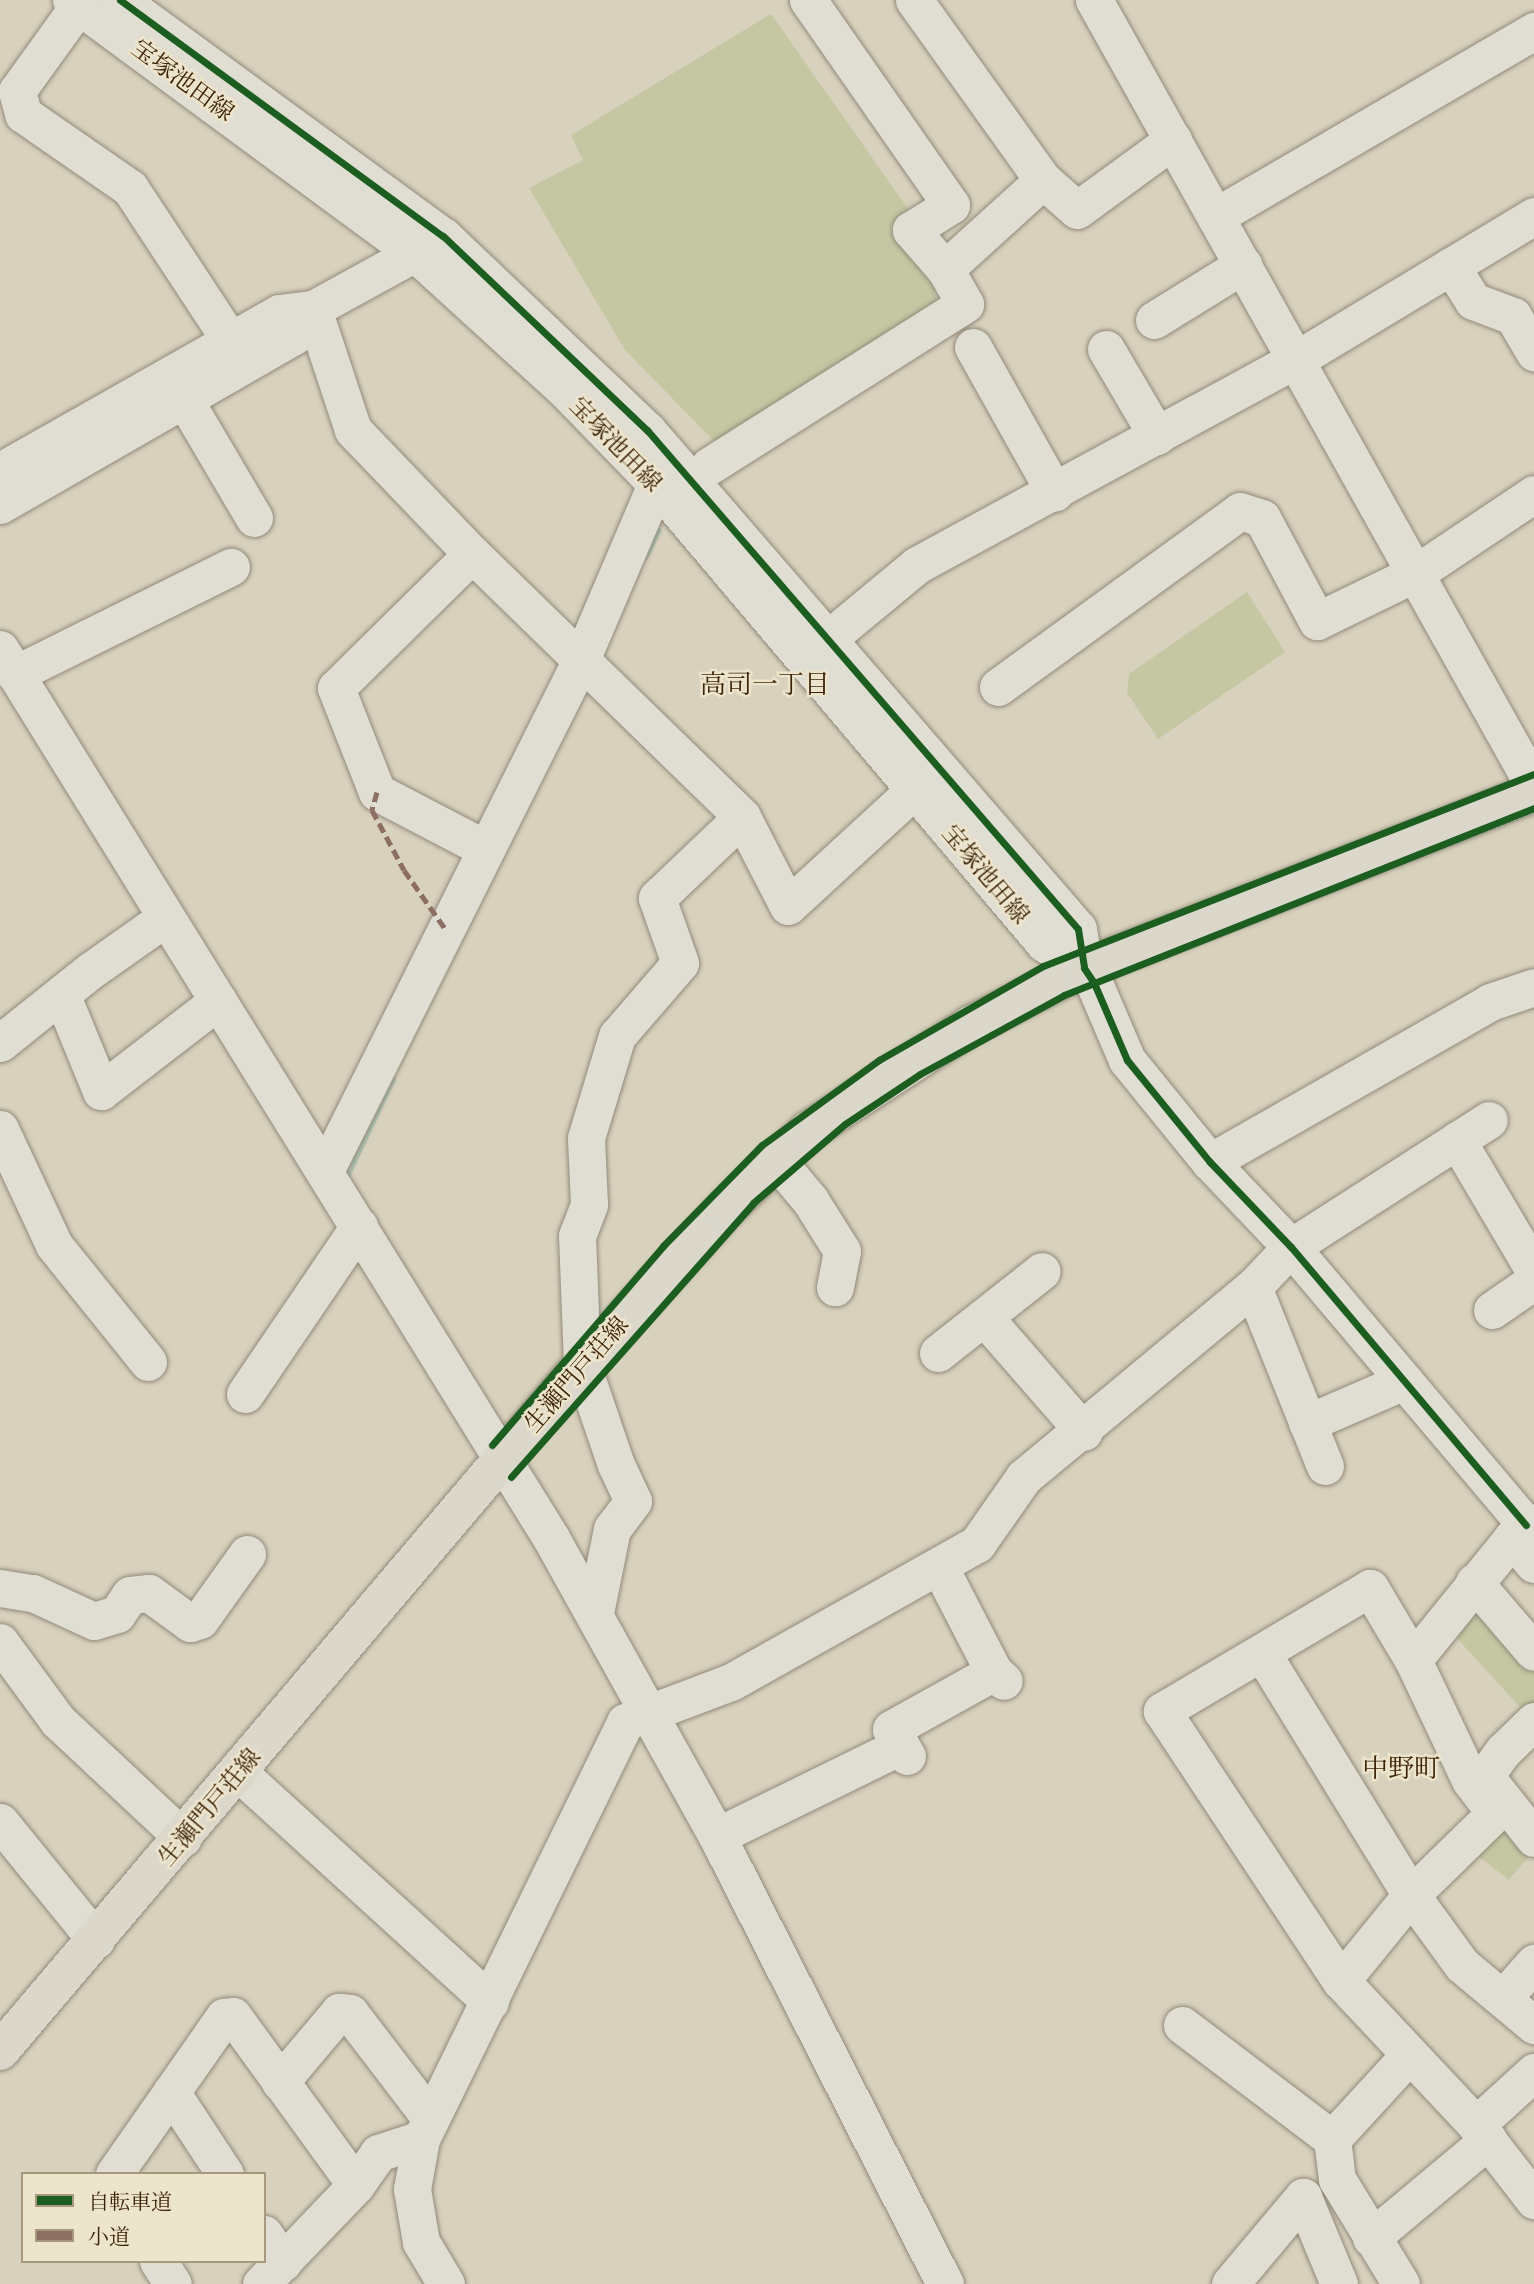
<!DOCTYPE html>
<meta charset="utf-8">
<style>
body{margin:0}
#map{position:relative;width:1534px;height:2284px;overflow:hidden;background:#d8d1bd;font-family:"Gentium Book Plus","Noto Serif JP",serif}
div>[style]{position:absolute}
.green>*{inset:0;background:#c4c7a2}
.stream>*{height:8px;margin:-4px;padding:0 4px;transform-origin:4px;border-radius:4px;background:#aac1ae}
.roads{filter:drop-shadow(0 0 2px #918a7a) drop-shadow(0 0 2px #918a7a)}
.minor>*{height:37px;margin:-18.5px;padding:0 18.5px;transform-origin:18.5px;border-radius:18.5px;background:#e0ddd3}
.major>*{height:38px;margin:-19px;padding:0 19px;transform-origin:19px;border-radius:19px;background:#dbd7cb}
.quiet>*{height:5px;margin-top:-2.5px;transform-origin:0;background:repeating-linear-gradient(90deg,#8d6e63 0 10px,transparent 0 15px)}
.cycleway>*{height:7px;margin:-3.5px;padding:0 3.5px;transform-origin:3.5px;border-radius:3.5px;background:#1b5e20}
span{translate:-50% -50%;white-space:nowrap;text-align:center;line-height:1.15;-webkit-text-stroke:5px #ede4cc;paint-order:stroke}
.street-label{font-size:24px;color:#3e2509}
.neighbourhood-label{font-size:26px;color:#3e2509}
.legend{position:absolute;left:21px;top:2172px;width:245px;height:91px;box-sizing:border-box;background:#ede4cc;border:2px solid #a7987e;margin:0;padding:9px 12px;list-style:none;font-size:21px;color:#3e2509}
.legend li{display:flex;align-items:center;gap:14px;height:35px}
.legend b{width:35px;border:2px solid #a7987e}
</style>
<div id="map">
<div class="green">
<div style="clip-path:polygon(771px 14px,911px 213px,891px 227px,934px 287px,937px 303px,718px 445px,625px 350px,529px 188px,583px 160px,571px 135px)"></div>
<div style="clip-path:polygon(1247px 592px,1285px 652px,1158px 739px,1127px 693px,1129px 674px)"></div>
<div style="clip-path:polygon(1469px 1608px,1484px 1613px,1534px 1669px,1534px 1711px,1529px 1717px,1455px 1636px)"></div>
<div style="clip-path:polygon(1504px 1821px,1532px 1852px,1509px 1880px,1473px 1852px)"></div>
</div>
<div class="stream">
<div style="left:645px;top:556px;width:28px;rotate:-64deg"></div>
<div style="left:347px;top:1174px;width:105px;rotate:-64.7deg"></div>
</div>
<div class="roads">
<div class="minor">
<div style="left:71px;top:0;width:428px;rotate:36.4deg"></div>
<div style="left:416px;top:254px;width:205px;rotate:42.4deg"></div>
<div style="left:567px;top:392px;width:128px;rotate:45.9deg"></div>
<div style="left:656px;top:484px;width:601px;rotate:49.79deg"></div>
<div style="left:1044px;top:943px;width:47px;rotate:32deg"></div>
<div style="left:120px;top:0;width:400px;rotate:36.2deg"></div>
<div style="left:443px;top:236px;width:282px;rotate:43.6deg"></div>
<div style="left:647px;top:430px;width:659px;rotate:49.18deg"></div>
<div style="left:1078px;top:929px;width:39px;rotate:81deg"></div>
<div style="left:1084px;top:968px;width:18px;rotate:56deg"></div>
<div style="left:1094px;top:983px;width:84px;rotate:66.8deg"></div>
<div style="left:1127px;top:1060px;width:132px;rotate:50.9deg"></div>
<div style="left:1210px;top:1162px;width:117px;rotate:46.4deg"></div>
<div style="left:1291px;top:1247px;width:364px;rotate:49.8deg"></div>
<div style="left:914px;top:0;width:221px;rotate:54.4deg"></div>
<div style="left:1043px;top:180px;width:45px;rotate:41.4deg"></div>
<div style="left:1077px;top:210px;width:119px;rotate:-36.1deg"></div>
<div style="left:1094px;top:0;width:901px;rotate:60.76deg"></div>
<div style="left:79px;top:5px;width:106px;rotate:125.8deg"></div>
<div style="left:17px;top:91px;width:24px;rotate:75deg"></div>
<div style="left:23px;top:114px;width:130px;rotate:34.7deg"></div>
<div style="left:130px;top:188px;width:182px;rotate:56.7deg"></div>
<div style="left:1216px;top:216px;width:368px;rotate:-30.2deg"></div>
<div style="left:1451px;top:266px;width:41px;rotate:57.8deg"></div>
<div style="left:1473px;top:301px;width:43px;rotate:20.6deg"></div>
<div style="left:1513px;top:316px;width:42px;rotate:59.7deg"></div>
<div style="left:945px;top:269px;width:132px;rotate:-42.2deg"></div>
<div style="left:313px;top:309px;width:127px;rotate:71.7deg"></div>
<div style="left:353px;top:430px;width:172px;rotate:46.2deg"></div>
<div style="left:472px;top:554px;width:377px;rotate:44.2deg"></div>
<div style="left:742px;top:817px;width:100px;rotate:62.7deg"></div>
<div style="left:788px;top:906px;width:171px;rotate:-42.6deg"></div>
<div style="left:1154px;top:320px;width:105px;rotate:-31.7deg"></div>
<div style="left:973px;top:347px;width:167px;rotate:60.7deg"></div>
<div style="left:1106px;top:349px;width:101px;rotate:59.6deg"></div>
<div style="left:184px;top:399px;width:138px;rotate:59.5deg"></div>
<div style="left:709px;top:466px;width:303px;rotate:-32.3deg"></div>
<div style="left:965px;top:304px;width:40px;rotate:-119.7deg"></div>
<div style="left:945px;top:269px;width:52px;rotate:-131.1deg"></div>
<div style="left:911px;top:230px;width:47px;rotate:-32deg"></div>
<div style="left:951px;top:205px;width:250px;rotate:-124.9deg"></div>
<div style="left:0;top:471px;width:321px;rotate:-29.5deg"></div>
<div style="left:279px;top:313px;width:34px;rotate:-7deg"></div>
<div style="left:313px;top:309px;width:137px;rotate:-28.8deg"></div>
<div style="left:0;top:505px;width:339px;rotate:-29.9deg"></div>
<div style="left:294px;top:336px;width:33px;rotate:-55deg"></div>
<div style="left:472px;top:554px;width:191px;rotate:135.4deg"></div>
<div style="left:336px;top:688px;width:112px;rotate:68.5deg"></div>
<div style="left:377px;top:792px;width:123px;rotate:27.6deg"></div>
<div style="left:829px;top:638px;width:114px;rotate:-39.7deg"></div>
<div style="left:917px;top:565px;width:432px;rotate:-28.5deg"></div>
<div style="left:1297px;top:359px;width:277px;rotate:-31.1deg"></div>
<div style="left:0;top:649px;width:1046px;rotate:58.21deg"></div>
<div style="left:551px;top:1538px;width:341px;rotate:60.9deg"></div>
<div style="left:717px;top:1836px;width:503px;rotate:63.03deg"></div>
<div style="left:15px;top:674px;width:241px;rotate:-26.4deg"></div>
<div style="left:998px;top:687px;width:299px;rotate:-36deg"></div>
<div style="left:1240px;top:511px;width:23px;rotate:18deg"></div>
<div style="left:1262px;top:518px;width:117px;rotate:61.9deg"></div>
<div style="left:1317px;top:621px;width:110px;rotate:-25.9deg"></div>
<div style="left:1416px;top:573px;width:142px;rotate:-33.8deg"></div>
<div style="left:62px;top:996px;width:103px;rotate:67.7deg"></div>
<div style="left:101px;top:1091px;width:148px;rotate:-37.6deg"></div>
<div style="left:0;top:1043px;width:115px;rotate:-38.7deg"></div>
<div style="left:90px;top:971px;width:92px;rotate:-35.2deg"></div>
<div style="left:0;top:1129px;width:128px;rotate:65deg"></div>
<div style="left:54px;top:1245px;width:150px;rotate:51.2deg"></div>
<div style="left:1457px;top:1140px;width:151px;rotate:59.4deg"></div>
<div style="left:777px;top:1161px;width:51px;rotate:49.8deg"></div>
<div style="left:810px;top:1200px;width:60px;rotate:57.9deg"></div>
<div style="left:842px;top:1251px;width:37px;rotate:101deg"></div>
<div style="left:1210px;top:1162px;width:322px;rotate:-29.7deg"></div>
<div style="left:1490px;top:1002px;width:46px;rotate:-18.8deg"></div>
<div style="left:325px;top:1171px;width:572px;rotate:-63.39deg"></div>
<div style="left:581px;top:660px;width:191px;rotate:-66.9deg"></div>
<div style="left:1253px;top:1287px;width:193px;rotate:68.1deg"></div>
<div style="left:1492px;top:1310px;width:51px;rotate:-34.6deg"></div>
<div style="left:984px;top:1317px;width:152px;rotate:49deg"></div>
<div style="left:938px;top:1353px;width:132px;rotate:-38.3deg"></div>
<div style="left:245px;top:1394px;width:203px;rotate:-55.8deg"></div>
<div style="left:1307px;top:1423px;width:106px;rotate:-23.4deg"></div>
<div style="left:1512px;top:1538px;width:34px;rotate:50deg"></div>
<div style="left:939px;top:1566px;width:119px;rotate:62.6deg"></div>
<div style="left:994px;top:1672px;width:13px;rotate:42deg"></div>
<div style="left:1474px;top:1582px;width:92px;rotate:49.4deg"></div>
<div style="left:0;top:1588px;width:33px;rotate:9deg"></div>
<div style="left:33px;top:1593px;width:67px;rotate:24.7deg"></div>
<div style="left:94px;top:1621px;width:24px;rotate:-17deg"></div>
<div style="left:117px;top:1614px;width:23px;rotate:-56deg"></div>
<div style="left:130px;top:1595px;width:19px;rotate:-6deg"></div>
<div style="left:149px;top:1593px;width:51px;rotate:36.2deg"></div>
<div style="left:190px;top:1623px;width:10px;rotate:-17deg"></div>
<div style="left:200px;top:1620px;width:81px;rotate:-54.5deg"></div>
<div style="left:595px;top:1613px;width:86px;rotate:-78.6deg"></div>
<div style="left:612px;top:1529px;width:35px;rotate:-53deg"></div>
<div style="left:633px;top:1501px;width:40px;rotate:-115deg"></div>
<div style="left:616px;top:1465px;width:106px;rotate:-108.8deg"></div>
<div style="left:582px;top:1365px;width:129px;rotate:-92.2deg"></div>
<div style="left:577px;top:1236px;width:34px;rotate:-69deg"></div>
<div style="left:589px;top:1204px;width:66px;rotate:-92.6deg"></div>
<div style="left:586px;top:1138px;width:107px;rotate:-73.1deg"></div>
<div style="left:617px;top:1036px;width:96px;rotate:-49.2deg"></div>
<div style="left:680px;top:963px;width:69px;rotate:-109.5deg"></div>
<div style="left:657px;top:898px;width:117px;rotate:-43.6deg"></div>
<div style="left:0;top:1642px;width:98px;rotate:53.7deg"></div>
<div style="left:58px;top:1721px;width:171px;rotate:43.1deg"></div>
<div style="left:1262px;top:1653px;width:284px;rotate:58.4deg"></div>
<div style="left:1411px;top:1895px;width:87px;rotate:53.9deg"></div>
<div style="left:1462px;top:1965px;width:94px;rotate:39.8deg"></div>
<div style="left:1413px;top:1660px;width:157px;rotate:-50.9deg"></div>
<div style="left:1512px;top:1538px;width:27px;rotate:-36deg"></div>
<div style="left:1534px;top:1721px;width:43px;rotate:135.9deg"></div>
<div style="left:1503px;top:1751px;width:31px;rotate:126deg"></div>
<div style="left:1485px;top:1776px;width:79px;rotate:51.7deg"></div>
<div style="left:907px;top:1756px;width:31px;rotate:-121deg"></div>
<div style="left:891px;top:1729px;width:118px;rotate:-29deg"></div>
<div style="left:238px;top:1772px;width:341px;rotate:42.3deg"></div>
<div style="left:0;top:1822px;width:152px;rotate:50.9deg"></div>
<div style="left:717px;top:1836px;width:205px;rotate:-26.1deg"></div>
<div style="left:1341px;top:1981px;width:111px;rotate:-50.9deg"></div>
<div style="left:1411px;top:1895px;width:117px;rotate:-44.3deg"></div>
<div style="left:1495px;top:1813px;width:41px;rotate:-127.1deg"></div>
<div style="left:1470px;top:1780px;width:133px;rotate:-115.4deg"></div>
<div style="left:1413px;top:1660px;width:84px;rotate:-120.8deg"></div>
<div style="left:1370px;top:1588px;width:242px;rotate:149.4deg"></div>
<div style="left:1162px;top:1711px;width:324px;rotate:56.5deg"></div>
<div style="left:1341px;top:1981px;width:197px;rotate:46.8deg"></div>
<div style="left:1476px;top:2125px;width:95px;rotate:52.3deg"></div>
<div style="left:1503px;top:1998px;width:47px;rotate:-48.5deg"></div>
<div style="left:1182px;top:2025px;width:188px;rotate:37.2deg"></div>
<div style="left:280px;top:2082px;width:92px;rotate:-49.9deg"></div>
<div style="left:339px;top:2012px;width:11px;rotate:5deg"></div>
<div style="left:350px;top:2013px;width:133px;rotate:52.6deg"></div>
<div style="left:171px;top:2092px;width:98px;rotate:56.6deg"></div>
<div style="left:1476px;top:2125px;width:79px;rotate:-42.4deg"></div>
<div style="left:421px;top:2139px;width:51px;rotate:100.2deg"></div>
<div style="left:412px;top:2189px;width:54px;rotate:80.4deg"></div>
<div style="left:421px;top:2242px;width:49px;rotate:59.2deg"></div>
<div style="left:114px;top:2174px;width:192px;rotate:-55deg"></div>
<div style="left:224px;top:2017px;width:9px;rotate:-6deg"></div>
<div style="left:233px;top:2016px;width:209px;rotate:54deg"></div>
<div style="left:264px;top:2234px;width:34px;rotate:56deg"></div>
<div style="left:1371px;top:2238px;width:153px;rotate:-39.9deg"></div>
<div style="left:158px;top:2261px;width:27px;rotate:57deg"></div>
<div style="left:261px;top:2284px;width:137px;rotate:-46.2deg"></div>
<div style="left:356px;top:2185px;width:39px;rotate:-55deg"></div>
<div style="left:378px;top:2153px;width:45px;rotate:-18deg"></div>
<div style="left:421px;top:2139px;width:464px;rotate:-63.9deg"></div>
<div style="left:625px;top:1722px;width:113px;rotate:-20.7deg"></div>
<div style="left:731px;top:1682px;width:282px;rotate:-29.3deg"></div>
<div style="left:977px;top:1544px;width:82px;rotate:-55deg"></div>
<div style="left:1024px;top:1477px;width:298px;rotate:-39.7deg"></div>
<div style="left:1253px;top:1287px;width:55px;rotate:-46.5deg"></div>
<div style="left:1291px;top:1247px;width:235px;rotate:-32.7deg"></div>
<div style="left:1230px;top:2284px;width:114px;rotate:-50deg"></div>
<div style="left:1303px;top:2197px;width:94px;rotate:67.5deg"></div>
<div style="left:1401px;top:2284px;width:123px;rotate:-121.4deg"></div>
<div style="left:1337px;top:2179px;width:40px;rotate:-97.1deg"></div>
<div style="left:1332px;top:2139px;width:113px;rotate:-47.5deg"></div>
</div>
<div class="major">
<div style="left:0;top:2051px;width:900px;rotate:-49.69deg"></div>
<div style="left:582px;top:1365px;width:214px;rotate:-47.3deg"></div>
<div style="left:727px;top:1208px;width:112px;rotate:-43.5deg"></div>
<div style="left:808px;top:1131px;width:194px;rotate:-33deg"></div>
<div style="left:971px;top:1025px;width:127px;rotate:-26.8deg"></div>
<div style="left:1084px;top:968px;width:483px;rotate:-21.3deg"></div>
</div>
</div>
<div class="quiet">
<div style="left:377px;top:792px;width:19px;rotate:106deg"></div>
<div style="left:372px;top:810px;width:68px;rotate:61.9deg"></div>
<div style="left:404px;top:870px;width:73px;rotate:55deg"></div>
</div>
<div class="cycleway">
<div style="left:120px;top:0;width:400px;rotate:36.2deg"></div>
<div style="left:443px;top:236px;width:282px;rotate:43.6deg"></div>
<div style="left:647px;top:430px;width:659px;rotate:49.18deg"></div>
<div style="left:1078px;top:929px;width:39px;rotate:81deg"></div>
<div style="left:1084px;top:968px;width:18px;rotate:56deg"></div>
<div style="left:1094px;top:983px;width:84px;rotate:66.8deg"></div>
<div style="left:1127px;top:1060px;width:132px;rotate:50.9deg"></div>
<div style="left:1210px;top:1162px;width:117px;rotate:46.4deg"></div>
<div style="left:1291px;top:1247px;width:364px;rotate:49.8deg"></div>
<div style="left:492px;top:1445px;width:262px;rotate:-49.3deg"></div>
<div style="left:663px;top:1246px;width:141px;rotate:-45.6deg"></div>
<div style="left:762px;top:1145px;width:145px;rotate:-36deg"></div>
<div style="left:879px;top:1060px;width:189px;rotate:-29.8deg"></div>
<div style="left:1043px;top:966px;width:527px;rotate:-21.36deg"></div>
<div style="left:511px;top:1477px;width:366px;rotate:-48.5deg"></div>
<div style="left:753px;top:1203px;width:121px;rotate:-40.7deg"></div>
<div style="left:845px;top:1124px;width:90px;rotate:-33.7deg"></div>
<div style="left:920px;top:1074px;width:164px;rotate:-28.7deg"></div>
<div style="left:1064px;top:995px;width:506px;rotate:-21.7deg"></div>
</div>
<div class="street-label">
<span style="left:183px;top:80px;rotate:36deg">宝塚池田線</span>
<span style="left:616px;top:444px;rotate:46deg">宝塚池田線</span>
<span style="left:986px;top:874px;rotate:50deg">宝塚池田線</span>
<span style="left:576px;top:1374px;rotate:-49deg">生瀬門戸荘線</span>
<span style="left:209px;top:1807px;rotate:-50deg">生瀬門戸荘線</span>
</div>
<div class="neighbourhood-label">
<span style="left:765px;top:684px">高司一丁目</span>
<span style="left:1401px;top:1768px">中野町</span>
</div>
<ul class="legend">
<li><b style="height:9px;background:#1b5e20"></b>自転車道</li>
<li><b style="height:9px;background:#8d6e63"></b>小道</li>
</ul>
</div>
